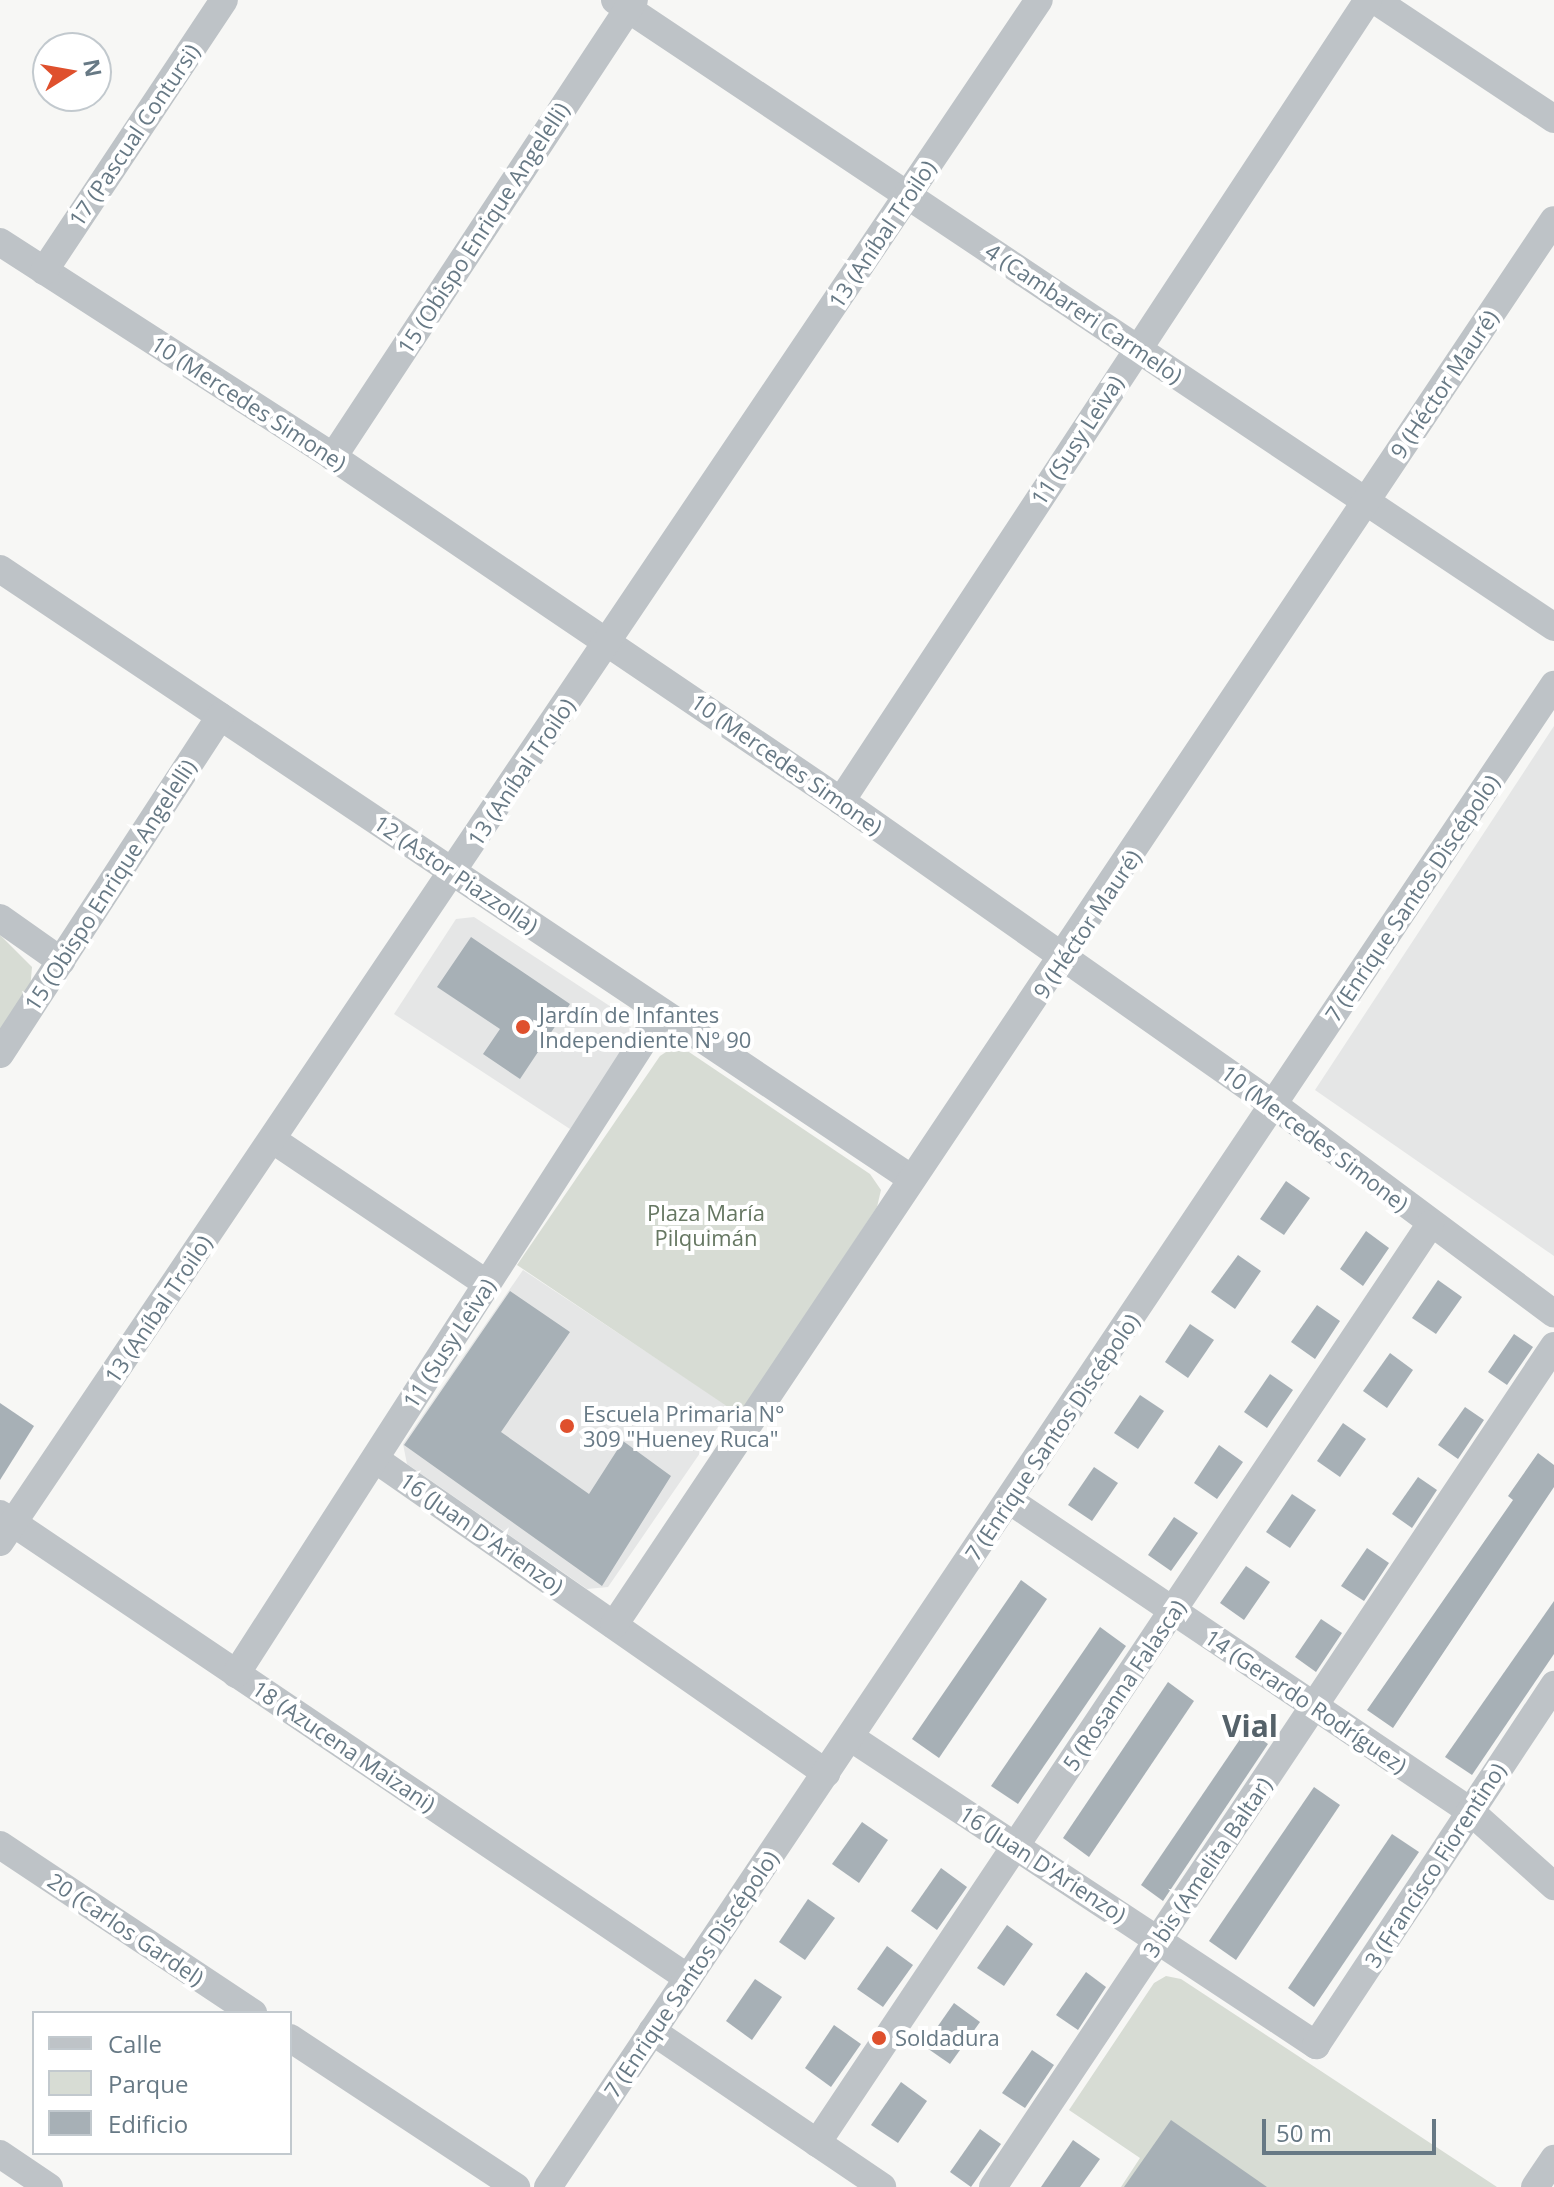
<!DOCTYPE html>
<meta charset="utf-8">
<style>
body{margin:0}
#map{position:relative;width:1554px;height:2187px;overflow:hidden;background:#f7f7f5;font-family:"Open Sans",sans-serif}
div>[style]{position:absolute}
.built>*{inset:0;background:#e5e6e6}
.green>*{inset:0;background:#d7dcd4}
.building>*{inset:0;background:#a7b0b6}
.minor>*{height:28px;margin:-14px;padding:0 14px;transform-origin:14px;border-radius:14px;background:#bec3c7}
.dots>*{width:22px;height:22px;translate:-50% -50%;box-sizing:border-box;border:4px solid #fff;border-radius:50%}
span{translate:-50% -50%;white-space:nowrap;text-align:center;line-height:1.15;-webkit-text-stroke:8px #fff;paint-order:stroke}
.street-label{font-size:22px;color:#677985}
.poi-label{font-size:22px;color:#677985}
.left{translate:0 -50%;text-align:left}
.park-label{font-size:22px;color:#667762}
.district-label{font-size:30px;color:#55626a;font-weight:700}
.legend{position:absolute;left:32px;top:2011px;width:260px;height:144px;box-sizing:border-box;background:#fff;border:2px solid #c2c9ce;margin:0;padding:10px 14px;list-style:none;font-size:24px;color:#677985}
.legend li{display:flex;align-items:center;gap:16px;height:40px}
.legend b{width:40px;border:2px solid #c2c9ce}
.north{position:absolute;left:32px;top:32px;width:80px;height:80px;box-sizing:border-box;background:#fff;border:2px solid #c2c9ce;border-radius:50%;rotate:79deg;font-size:22px;font-weight:700;line-height:32px;text-align:center;color:#677985}
.north::after{content:'';display:block;margin:auto;width:28px;height:36px;background:#df502d;clip-path:polygon(50% 0,100% 100%,50% 72%,0 100%)}
.scale{position:absolute;left:1262px;top:2119px;width:174px;height:36px;box-sizing:border-box;border:4px solid #677985;border-top:0;padding-left:10px;font-size:24px;line-height:28px;white-space:nowrap;color:#677985;-webkit-text-stroke:6px #fff;paint-order:stroke}
</style>
<div id="map">
<div class="built">
<div style="clip-path:polygon(1554px 726px,1554px 1256px,1315px 1090px)"></div>
<div style="clip-path:polygon(474px 917px,628px 1018px,633px 1036px,570px 1129px,394px 1014px,456px 919px)"></div>
<div style="clip-path:polygon(523px 1270px,731px 1408px,608px 1587px,587px 1589px,407px 1464px,403px 1444px)"></div>
</div>
<div class="green">
<div style="clip-path:polygon(0 935px,32px 967px,30px 990px,0 1034px)"></div>
<div style="clip-path:polygon(672px 1048px,689px 1052px,870px 1174px,881px 1190px,877px 1207px,740px 1415px,517px 1265px,660px 1056px)"></div>
<div style="clip-path:polygon(1166px 1976px,1181px 1979px,1497px 2187px,1121px 2187px,1140px 2158px,1069px 2110px,1154px 1983px)"></div>
</div>
<div class="building">
<div style="clip-path:polygon(471px 937px,570px 1004px,520px 1079px,483px 1054px,500px 1029px,437px 987px)"></div>
<div style="clip-path:polygon(1286px 1181px,1310px 1198px,1284px 1235px,1260px 1219px)"></div>
<div style="clip-path:polygon(1366px 1231px,1389px 1248px,1363px 1286px,1340px 1269px)"></div>
<div style="clip-path:polygon(1238px 1255px,1261px 1271px,1235px 1309px,1211px 1292px)"></div>
<div style="clip-path:polygon(1438px 1280px,1462px 1297px,1436px 1334px,1412px 1318px)"></div>
<div style="clip-path:polygon(510px 1291px,570px 1332px,501px 1432px,589px 1494px,623px 1441px,671px 1476px,602px 1586px,404px 1445px)"></div>
<div style="clip-path:polygon(1317px 1305px,1340px 1321px,1315px 1359px,1291px 1342px)"></div>
<div style="clip-path:polygon(1190px 1324px,1214px 1340px,1188px 1378px,1165px 1362px)"></div>
<div style="clip-path:polygon(1514px 1334px,1533px 1347px,1507px 1385px,1488px 1372px)"></div>
<div style="clip-path:polygon(1390px 1353px,1413px 1370px,1387px 1408px,1363px 1391px)"></div>
<div style="clip-path:polygon(1270px 1374px,1293px 1390px,1267px 1428px,1244px 1412px)"></div>
<div style="clip-path:polygon(1140px 1395px,1164px 1411px,1138px 1449px,1114px 1433px)"></div>
<div style="clip-path:polygon(0 1403px,34px 1426px,0 1480px)"></div>
<div style="clip-path:polygon(1465px 1407px,1484px 1420px,1458px 1459px,1438px 1445px)"></div>
<div style="clip-path:polygon(1343px 1423px,1366px 1439px,1340px 1477px,1317px 1461px)"></div>
<div style="clip-path:polygon(1219px 1445px,1243px 1462px,1217px 1499px,1194px 1483px)"></div>
<div style="clip-path:polygon(1538px 1453px,1554px 1465px,1554px 1487px,1393px 1728px,1367px 1710px,1513px 1500px,1508px 1496px)"></div>
<div style="clip-path:polygon(1094px 1467px,1118px 1483px,1092px 1521px,1068px 1505px)"></div>
<div style="clip-path:polygon(1418px 1477px,1437px 1490px,1412px 1528px,1392px 1514px)"></div>
<div style="clip-path:polygon(1292px 1494px,1316px 1510px,1290px 1548px,1266px 1532px)"></div>
<div style="clip-path:polygon(1174px 1517px,1198px 1533px,1171px 1571px,1148px 1555px)"></div>
<div style="clip-path:polygon(1367px 1548px,1389px 1563px,1364px 1601px,1341px 1586px)"></div>
<div style="clip-path:polygon(1246px 1566px,1270px 1582px,1244px 1620px,1220px 1603px)"></div>
<div style="clip-path:polygon(1021px 1580px,1047px 1599px,939px 1758px,912px 1739px)"></div>
<div style="clip-path:polygon(1554px 1601px,1554px 1654px,1472px 1775px,1445px 1757px)"></div>
<div style="clip-path:polygon(1321px 1619px,1342px 1633px,1316px 1672px,1295px 1657px)"></div>
<div style="clip-path:polygon(1100px 1627px,1126px 1646px,1018px 1804px,991px 1786px)"></div>
<div style="clip-path:polygon(1168px 1682px,1194px 1701px,1089px 1857px,1063px 1838px)"></div>
<div style="clip-path:polygon(1247px 1729px,1268px 1744px,1163px 1901px,1141px 1885px)"></div>
<div style="clip-path:polygon(1314px 1787px,1340px 1805px,1236px 1960px,1209px 1941px)"></div>
<div style="clip-path:polygon(862px 1822px,888px 1840px,859px 1883px,832px 1864px)"></div>
<div style="clip-path:polygon(1392px 1834px,1419px 1852px,1314px 2007px,1288px 1988px)"></div>
<div style="clip-path:polygon(941px 1868px,967px 1887px,937px 1930px,911px 1911px)"></div>
<div style="clip-path:polygon(808px 1899px,835px 1918px,805px 1960px,779px 1942px)"></div>
<div style="clip-path:polygon(1007px 1925px,1033px 1944px,1004px 1986px,977px 1968px)"></div>
<div style="clip-path:polygon(887px 1946px,913px 1965px,883px 2007px,857px 1989px)"></div>
<div style="clip-path:polygon(1086px 1972px,1106px 1987px,1078px 2030px,1056px 2015px)"></div>
<div style="clip-path:polygon(755px 1979px,782px 1997px,752px 2040px,726px 2021px)"></div>
<div style="clip-path:polygon(954px 2003px,980px 2022px,950px 2064px,924px 2046px)"></div>
<div style="clip-path:polygon(834px 2025px,861px 2044px,831px 2087px,805px 2068px)"></div>
<div style="clip-path:polygon(1032px 2050px,1054px 2065px,1025px 2108px,1002px 2093px)"></div>
<div style="clip-path:polygon(901px 2082px,927px 2101px,898px 2143px,871px 2125px)"></div>
<div style="clip-path:polygon(1171px 2120px,1267px 2187px,1124px 2187px)"></div>
<div style="clip-path:polygon(980px 2129px,1001px 2144px,971px 2187px,950px 2172px)"></div>
<div style="clip-path:polygon(1073px 2140px,1100px 2159px,1080px 2187px,1041px 2187px)"></div>
</div>
<div class="minor">
<div style="left:615px;top:0;width:1129px;rotate:33.73deg"></div>
<div style="left:1375px;top:0;width:215px;rotate:33.6deg"></div>
<div style="left:0;top:242px;width:396px;rotate:32.8deg"></div>
<div style="left:333px;top:457px;width:614px;rotate:34.1deg"></div>
<div style="left:841px;top:801px;width:529px;rotate:35.07deg"></div>
<div style="left:1274px;top:1105px;width:349px;rotate:36.7deg"></div>
<div style="left:44px;top:271px;width:325px;rotate:-56.4deg"></div>
<div style="left:333px;top:457px;width:547px;rotate:-56.63deg"></div>
<div style="left:0;top:569px;width:1097px;rotate:33.78deg"></div>
<div style="left:841px;top:801px;width:959px;rotate:-56.66deg"></div>
<div style="left:0;top:918px;width:75px;rotate:35.2deg"></div>
<div style="left:0;top:1054px;width:403px;rotate:-56.9deg"></div>
<div style="left:273px;top:1140px;width:258px;rotate:33.9deg"></div>
<div style="left:375px;top:1459px;width:550px;rotate:34.85deg"></div>
<div style="left:1009px;top:1500px;width:556px;rotate:34deg"></div>
<div style="left:1470px;top:1811px;width:113px;rotate:41.8deg"></div>
<div style="left:0;top:1514px;width:830px;rotate:34deg"></div>
<div style="left:0;top:1542px;width:1859px;rotate:-56.03deg"></div>
<div style="left:614px;top:1625px;width:1690px;rotate:-56.22deg"></div>
<div style="left:236px;top:1674px;width:787px;rotate:-57.24deg"></div>
<div style="left:850px;top:1737px;width:559px;rotate:33.46deg"></div>
<div style="left:1316px;top:2045px;width:432px;rotate:-56.5deg"></div>
<div style="left:0;top:1845px;width:304px;rotate:33.6deg"></div>
<div style="left:652px;top:2031px;width:278px;rotate:34.1deg"></div>
<div style="left:290px;top:2038px;width:271px;rotate:33.4deg"></div>
<div style="left:817px;top:2143px;width:1104px;rotate:-56.27deg"></div>
<div style="left:0;top:2154px;width:59px;rotate:34deg"></div>
<div style="left:548px;top:2187px;width:1808px;rotate:-56.19deg"></div>
<div style="left:993px;top:2187px;width:1011px;rotate:-56.29deg"></div>
<div style="left:1535px;top:2187px;width:34px;rotate:-56deg"></div>
</div>
<div class="dots">
<div style="left:523px;top:1027px;background:#df502d"></div>
<div style="left:567px;top:1426px;background:#df502d"></div>
<div style="left:879px;top:2038px;background:#df502d"></div>
</div>
<div class="street-label">
<span style="left:134px;top:135px;rotate:-56deg">17 (Pascual Contursi)</span>
<span style="left:483px;top:228px;rotate:-57deg">15 (Obispo Enrique Angelelli)</span>
<span style="left:882px;top:234px;rotate:-56deg">13 (Aníbal Troilo)</span>
<span style="left:1084px;top:313px;rotate:34deg">4 (Cambareri Carmelo)</span>
<span style="left:1444px;top:384px;rotate:-56deg">9 (Héctor Mauré)</span>
<span style="left:249px;top:403px;rotate:33deg">10 (Mercedes Simone)</span>
<span style="left:1077px;top:440px;rotate:-57deg">11 (Susy Leiva)</span>
<span style="left:787px;top:764px;rotate:35deg">10 (Mercedes Simone)</span>
<span style="left:521px;top:772px;rotate:-56deg">13 (Aníbal Troilo)</span>
<span style="left:456px;top:874px;rotate:34deg">12 (Astor Piazzolla)</span>
<span style="left:110px;top:885px;rotate:-57deg">15 (Obispo Enrique Angelelli)</span>
<span style="left:1412px;top:898px;rotate:-56deg">7 (Enrique Santos Discépolo)</span>
<span style="left:1087px;top:924px;rotate:-56deg">9 (Héctor Mauré)</span>
<span style="left:1315px;top:1138px;rotate:37deg">10 (Mercedes Simone)</span>
<span style="left:158px;top:1309px;rotate:-56deg">13 (Aníbal Troilo)</span>
<span style="left:449px;top:1343px;rotate:-57deg">11 (Susy Leiva)</span>
<span style="left:1052px;top:1437px;rotate:-56deg">7 (Enrique Santos Discépolo)</span>
<span style="left:482px;top:1533px;rotate:35deg">16 (Juan D'Arienzo)</span>
<span style="left:1124px;top:1685px;rotate:-56deg">5 (Rosanna Falasca)</span>
<span style="left:1306px;top:1701px;rotate:34deg">14 (Gerardo Rodríguez)</span>
<span style="left:344px;top:1746px;rotate:34deg">18 (Azucena Maizani)</span>
<span style="left:1043px;top:1864px;rotate:33deg">16 (Juan D'Arienzo)</span>
<span style="left:1435px;top:1865px;rotate:-57deg">3 (Francisco Fiorentino)</span>
<span style="left:1207px;top:1867px;rotate:-56deg">3 bis (Amelita Baltar)</span>
<span style="left:126px;top:1929px;rotate:34deg">20 (Carlos Gardel)</span>
<span style="left:691px;top:1974px;rotate:-56deg">7 (Enrique Santos Discépolo)</span>
</div>
<div class="poi-label">
<span class="left" style="left:539px;top:1027px">Jardín de Infantes<br>Independiente N° 90</span>
<span class="left" style="left:583px;top:1426px">Escuela Primaria N°<br>309 "Hueney Ruca"</span>
<span class="left" style="left:895px;top:2038px">Soldadura</span>
</div>
<div class="park-label">
<span style="left:706px;top:1225px">Plaza María<br>Pilquimán</span>
</div>
<div class="district-label">
<span style="left:1250px;top:1726px">Vial</span>
</div>
<ul class="legend">
<li><b style="height:10px;background:#bec3c7"></b>Calle</li>
<li><b style="height:22px;background:#d7dcd4"></b>Parque</li>
<li><b style="height:22px;background:#a7b0b6"></b>Edificio</li>
</ul>
<div class="north">N</div>
<div class="scale">50 m</div>
</div>
